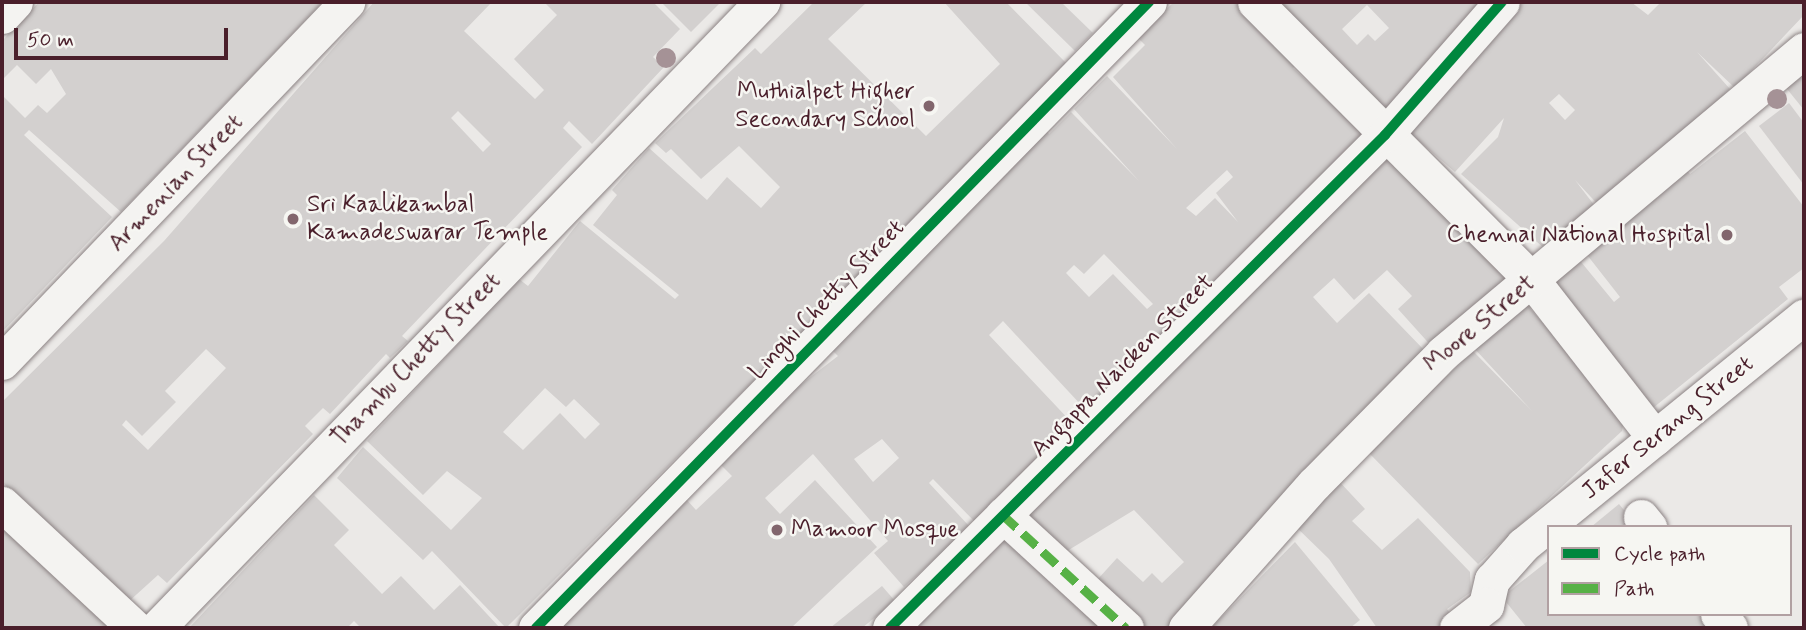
<!DOCTYPE html>
<style>
body{margin:0}
#map{position:relative;width:1806px;height:630px;overflow:hidden;background:#ebe9e7;font-family:Mynerve,sans-serif}
div>[style]{position:absolute}
.building>*{inset:0;background:#d3d0cf}
.roads{filter:drop-shadow(0 0 2px #8b8283) drop-shadow(0 0 2px #8b8283)}
.minor>*{height:35px;margin:-17.5px;padding:0 17.5px;transform-origin:17.5px;border-radius:17.5px;background:#f4f3f1}
.quiet>*{height:9px;margin-top:-4.5px;transform-origin:0;background:repeating-linear-gradient(90deg,#57b146 0 18px,transparent 0 27px)}
.cycleway>*{height:10px;margin:-5px;padding:0 5px;transform-origin:5px;border-radius:5px;background:#00873e}
.trees>*{width:20px;height:20px;margin:-10px;border-radius:50%;background:#a59296}
.dots>*{width:19px;height:19px;translate:-50% -50%;box-sizing:border-box;border:4px solid #f6f6f2;border-radius:50%}
span{translate:-50% -50%;white-space:nowrap;text-align:center;line-height:1.15;-webkit-text-stroke:5px #f6f6f2;paint-order:stroke}
.poi-label{font-size:24px;color:#4a1f2b}
.right{translate:-100% -50%;text-align:right}
.left{translate:0 -50%;text-align:left}
.street-label{font-size:24px;color:#4a1f2b}
.frame{position:absolute;inset:0;border:4px solid #4a1f2b;pointer-events:none}
.legend{position:absolute;left:1547px;top:525px;width:245px;height:91px;box-sizing:border-box;background:#f6f6f2;border:2px solid #b1a0a2;margin:0;padding:9px 12px;list-style:none;font-size:21px;color:#4a1f2b}
.legend li{display:flex;align-items:center;gap:14px;height:35px}
.legend b{width:35px;border:2px solid #b1a0a2}
.scale{position:absolute;left:14px;top:28px;width:214px;height:32px;box-sizing:border-box;border:4px solid #4a1f2b;border-top:0;padding-left:9px;font-size:21px;line-height:24px;white-space:nowrap;color:#4a1f2b;-webkit-text-stroke:5px #f6f6f2;paint-order:stroke}
</style>
<div id="map">
<div class="building">
<div style="clip-path:polygon(39px 2px,323px 2px,121px 212px,29px 130px,24px 135px,112px 217px,2px 332px,2px 95px,25px 118px,38px 105px,47px 113px,66px 94px,51px 69px,36px 84px,17px 65px,2px 80px,2px 41px)"></div>
<div style="clip-path:polygon(evenodd,374px 2px,492px 2px,464px 31px,535px 99px,544px 90px,514px 59px,557px 15px,544px 2px,653px 2px,680px 29px,653px 57px,664px 67px,592px 144px,569px 121px,563px 128px,582px 147px,402px 336px,408px 341px,390px 358px,386px 354px,330px 414px,323px 408px,305px 426px,313px 434px,167px 583px,158px 575px,126px 604px,2px 482px,2px 402px,164px 241px,374px 2px,458px 111px,491px 144px,483px 152px,451px 118px,458px 111px,374px 2px,206px 349px,226px 368px,148px 450px,122px 425px,126px 420px,142px 436px,176px 402px,165px 391px,206px 349px)"></div>
<div style="clip-path:polygon(661px 2px,721px 2px,691px 32px)"></div>
<div style="clip-path:polygon(evenodd,814px 2px,867px 2px,828px 39px,926px 136px,1000px 64px,944px 2px,1006px 2px,1069px 66px,506px 628px,432px 551px,423px 560px,337px 478px,363px 447px,451px 530px,482px 498px,447px 471px,423px 495px,367px 441px,519px 279px,528px 286px,580px 221px,675px 299px,679px 295px,593px 225px,617px 195px,612px 190px,649px 148px,707px 200px,727px 177px,761px 208px,780px 187px,739px 146px,701px 179px,671px 149px,666px 153px,655px 143px,755px 48px,761px 54px,814px 2px,545px 388px,566px 407px,574px 399px,600px 424px,585px 439px,560px 413px,523px 450px,503px 432px,545px 388px)"></div>
<div style="clip-path:polygon(1025px 2px,1061px 2px,1093px 33px,1075px 51px)"></div>
<div style="clip-path:polygon(evenodd,1174px 2px,1243px 2px,1300px 61px,1293px 68px,1370px 140px,1096px 401px,1092px 397px,1082px 406px,1003px 321px,989px 335px,1074px 425px,975px 522px,933px 479px,929px 483px,970px 527px,904px 587px,874px 553px,888px 541px,813px 454px,765px 498px,780px 514px,815px 480px,877px 547px,791px 628px,550px 628px,686px 499px,696px 510px,732px 476px,718px 462px,782px 399px,838px 356px,827px 345px,1046px 130px,1049px 134px,1071px 112px,1139px 181px,1074px 109px,1107px 76px,1177px 149px,1113px 77px,1145px 45px,1137px 37px,1174px 2px,1227px 170px,1233px 177px,1216px 193px,1238px 222px,1215px 198px,1196px 216px,1186px 208px,1227px 170px,1174px 2px,1104px 254px,1153px 304px,1147px 309px,1113px 274px,1089px 297px,1066px 273px,1074px 265px,1084px 274px,1104px 254px,1174px 2px,882px 439px,899px 458px,873px 482px,854px 459px,882px 439px)"></div>
<div style="clip-path:polygon(evenodd,1269px 2px,1489px 2px,1382px 118px,1269px 2px,1367px 5px,1389px 28px,1375px 41px,1368px 34px,1357px 45px,1342px 29px,1367px 5px)"></div>
<div style="clip-path:polygon(evenodd,1515px 2px,1631px 2px,1648px 15px,1661px 2px,1804px 2px,1804px 15px,1735px 88px,1697px 52px,1730px 89px,1604px 211px,1575px 180px,1601px 214px,1546px 250px,1461px 174px,1498px 137px,1504px 118px,1455px 172px,1399px 124px,1515px 2px,1559px 94px,1575px 110px,1565px 120px,1549px 103px,1559px 94px)"></div>
<div style="clip-path:polygon(1804px 67px,1804px 110px,1783px 84px)"></div>
<div style="clip-path:polygon(1789px 103px,1804px 123px,1804px 185px,1759px 126px)"></div>
<div style="clip-path:polygon(1745px 131px,1804px 207px,1804px 268px,1779px 287px,1788px 299px,1648px 412px,1545px 283px,1577px 257px,1614px 302px,1620px 297px,1584px 251px,1685px 168px,1690px 174px)"></div>
<div style="clip-path:polygon(1396px 157px,1515px 272px,1434px 349px,1398px 309px,1412px 296px,1387px 270px,1354px 300px,1334px 278px,1313px 297px,1337px 323px,1369px 293px,1426px 352px,1168px 628px,1127px 628px,1087px 591px,1117px 558px,1143px 582px,1152px 573px,1162px 583px,1184px 562px,1134px 510px,1054px 559px,1012px 521px,1381px 159px)"></div>
<div style="clip-path:polygon(1526px 304px,1625px 415px,1622px 431px,1478px 564px,1368px 452px,1473px 351px,1532px 411px,1474px 348px)"></div>
<div style="clip-path:polygon(1336px 478px,1365px 509px,1352px 521px,1382px 550px,1418px 518px,1470px 572px,1471px 592px,1447px 609px,1451px 614px,1441px 628px,1377px 628px,1329px 559px,1291px 522px)"></div>
<div style="clip-path:polygon(314px 495px,349px 530px,334px 545px,382px 594px,401px 576px,434px 610px,460px 585px,500px 628px,361px 628px,354px 621px,347px 628px,189px 628px)"></div>
<div style="clip-path:polygon(1619px 504px,1638px 527px,1591px 527px)"></div>
<div style="clip-path:polygon(2px 522px,130px 628px,2px 628px)"></div>
<div style="clip-path:polygon(1004px 529px,1120px 628px,901px 628px)"></div>
<div style="clip-path:polygon(1295px 542px,1360px 620px,1350px 628px,1211px 628px)"></div>
<div style="clip-path:polygon(1549px 560px,1549px 614px,1708px 614px,1719px 628px,1527px 628px,1502px 597px)"></div>
<div style="clip-path:polygon(882px 586px,895px 601px,862px 628px,830px 628px)"></div>
</div>
<div class="roads">
<div class="minor">
<div style="left:1255px;top:2px;width:392px;rotate:45.1deg"></div>
<div style="left:1532px;top:280px;width:200px;rotate:52.1deg"></div>
<div style="left:2px;top:16px;width:19px;rotate:-47deg"></div>
<div style="left:2px;top:362px;width:499px;rotate:-46.2deg"></div>
<div style="left:2px;top:504px;width:182px;rotate:43deg"></div>
<div style="left:1003px;top:515px;width:167px;rotate:42.6deg"></div>
<div style="left:1641px;top:517px;width:13px;rotate:51deg"></div>
<div style="left:1486px;top:605px;width:26px;rotate:-77deg"></div>
<div style="left:1492px;top:580px;width:47px;rotate:-48.5deg"></div>
<div style="left:1523px;top:545px;width:362px;rotate:-39.1deg"></div>
<div style="left:1718px;top:614px;width:18px;rotate:49deg"></div>
<div style="left:157px;top:628px;width:871px;rotate:-45.98deg"></div>
<div style="left:536px;top:628px;width:876px;rotate:-45.6deg"></div>
<div style="left:890px;top:628px;width:699px;rotate:-44.88deg"></div>
<div style="left:1385px;top:135px;width:177px;rotate:-48.7deg"></div>
<div style="left:1186px;top:628px;width:193px;rotate:-48.4deg"></div>
<div style="left:1314px;top:484px;width:184px;rotate:-45.4deg"></div>
<div style="left:1443px;top:353px;width:471px;rotate:-40deg"></div>
<div style="left:1457px;top:628px;width:37px;rotate:-38deg"></div>
</div>
</div>
<div class="quiet">
<div style="left:1003px;top:515px;width:167px;rotate:42.6deg"></div>
</div>
<div class="cycleway">
<div style="left:536px;top:628px;width:876px;rotate:-45.6deg"></div>
<div style="left:890px;top:628px;width:699px;rotate:-44.88deg"></div>
<div style="left:1385px;top:135px;width:177px;rotate:-48.7deg"></div>
</div>
<div class="trees">
<div style="left:666px;top:58px"></div>
<div style="left:1777px;top:99px"></div>
</div>
<div class="dots">
<div style="left:929px;top:106px;background:#82666d"></div>
<div style="left:293px;top:219px;background:#82666d"></div>
<div style="left:1727px;top:235px;background:#82666d"></div>
<div style="left:777px;top:530px;background:#82666d"></div>
</div>
<div class="poi-label">
<span class="right" style="left:915px;top:106px">Muthialpet Higher<br>Secondary School</span>
<span class="left" style="left:307px;top:219px">Sri Kaalikambal<br>Kamadeswarar Temple</span>
<span class="right" style="left:1711px;top:235px">Chennai National Hospital</span>
<span class="left" style="left:791px;top:530px">Mamoor Mosque</span>
</div>
<div class="street-label">
<span style="left:176px;top:183px;rotate:-46deg">Armenian Street</span>
<span style="left:827px;top:300px;rotate:-46deg">Linghi Chetty Street</span>
<span style="left:1480px;top:324px;rotate:-40deg">Moore Street</span>
<span style="left:416px;top:360px;rotate:-46deg">Thambu Chetty Street</span>
<span style="left:1123px;top:366px;rotate:-45deg">Angappa Naicken Street</span>
<span style="left:1668px;top:428px;rotate:-39deg">Jafer Serang Street</span>
</div>
<div class="frame"></div>
<ul class="legend">
<li><b style="height:9px;background:#00873e"></b>Cycle path</li>
<li><b style="height:9px;background:#57b146"></b>Path</li>
</ul>
<div class="scale">50 m</div>
</div>
